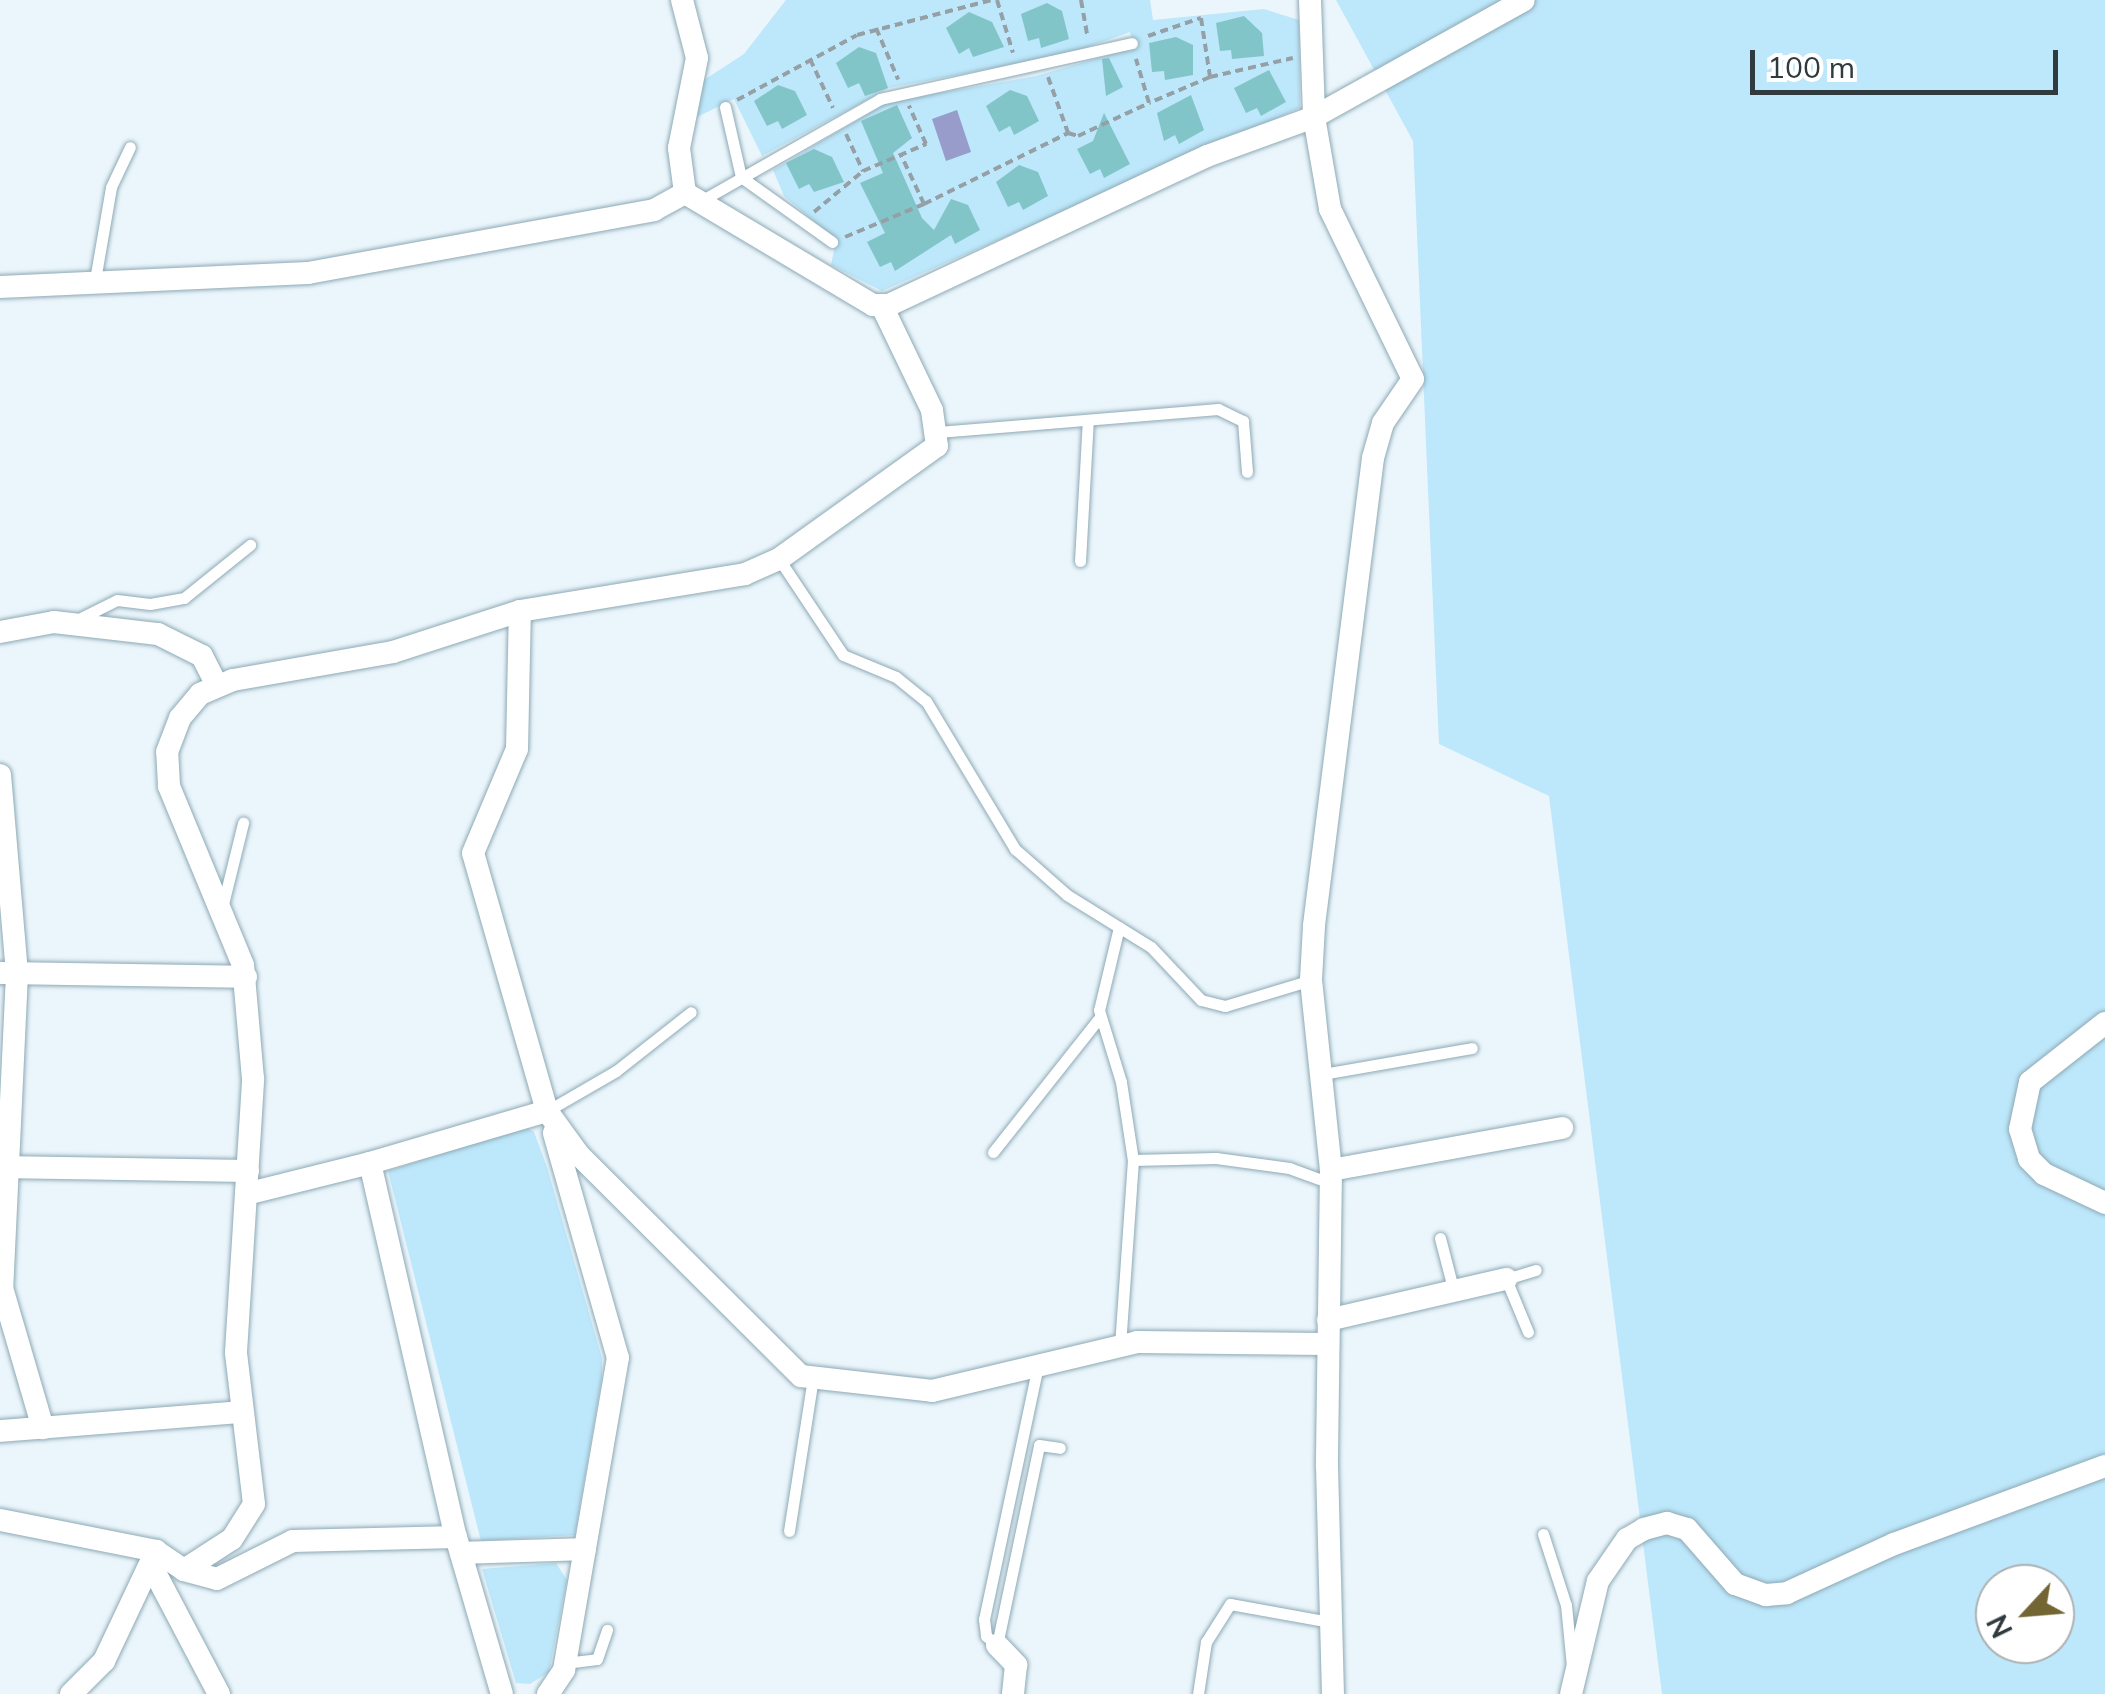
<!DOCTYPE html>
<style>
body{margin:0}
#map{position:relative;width:2105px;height:1694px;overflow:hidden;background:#ebf6fc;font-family:Mulish,sans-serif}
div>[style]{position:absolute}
.green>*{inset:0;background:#bde7fa}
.water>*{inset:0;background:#989ccb}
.building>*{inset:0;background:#82c5c9}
.path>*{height:4px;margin-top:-2px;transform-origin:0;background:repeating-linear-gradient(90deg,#95a0a6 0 8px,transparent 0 13px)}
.roads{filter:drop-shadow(0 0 2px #8da9b5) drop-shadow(0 0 2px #8da9b5)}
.lane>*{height:11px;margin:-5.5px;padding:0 5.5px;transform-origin:5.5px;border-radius:5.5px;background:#fff}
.street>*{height:22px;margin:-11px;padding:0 11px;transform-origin:11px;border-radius:11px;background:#fff}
span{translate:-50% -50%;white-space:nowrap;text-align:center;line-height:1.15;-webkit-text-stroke:8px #fff;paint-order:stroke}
.north{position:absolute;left:1975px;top:1564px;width:100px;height:100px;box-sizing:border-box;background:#fff;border:2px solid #acb1b3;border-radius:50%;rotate:244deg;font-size:28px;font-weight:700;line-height:40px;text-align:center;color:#303b40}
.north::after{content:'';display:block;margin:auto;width:35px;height:45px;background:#736633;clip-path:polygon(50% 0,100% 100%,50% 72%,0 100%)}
.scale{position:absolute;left:1750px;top:50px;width:308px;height:45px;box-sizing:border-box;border:5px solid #303b40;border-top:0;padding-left:12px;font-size:30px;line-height:35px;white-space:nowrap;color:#303b40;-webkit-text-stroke:8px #fff;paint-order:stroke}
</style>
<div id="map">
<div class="green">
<div style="clip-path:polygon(786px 0,1150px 0,1153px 20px,1264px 9px,1299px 20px,1300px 108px,882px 291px,831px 265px,836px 240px,784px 196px,773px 170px,888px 102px,1036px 76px,1133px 48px,1130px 32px,1071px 53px,889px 88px,762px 156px,734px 99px,697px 117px,704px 80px,744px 54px)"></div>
<div style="clip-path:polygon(evenodd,1336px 0,2105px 0,2105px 1694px,1662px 1694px,1549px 796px,1439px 744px,1413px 141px,1336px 0,1995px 1584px,2055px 1584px,2055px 1644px,1995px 1644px,1995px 1584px)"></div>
<div style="clip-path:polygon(525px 1126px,534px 1132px,547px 1167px,602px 1358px,602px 1377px,575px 1535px,481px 1541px,388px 1171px)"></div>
<div style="clip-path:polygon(556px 1563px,567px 1580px,549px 1672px,530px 1684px,516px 1683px,482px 1569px)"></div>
</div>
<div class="water">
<div style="clip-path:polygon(957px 110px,971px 152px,946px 161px,932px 119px)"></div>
</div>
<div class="building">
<div style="clip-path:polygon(1047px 3px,1062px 11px,1069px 39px,1041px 48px,1039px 38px,1028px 41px,1021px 14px)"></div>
<div style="clip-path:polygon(969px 12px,992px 22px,1004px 47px,973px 57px,969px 48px,959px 54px,946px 28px)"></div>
<div style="clip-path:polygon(1244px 16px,1262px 33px,1264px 56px,1232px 59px,1231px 50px,1220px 51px,1216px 23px)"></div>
<div style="clip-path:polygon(1176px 37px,1193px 45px,1193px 75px,1165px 80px,1164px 71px,1152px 72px,1149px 43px)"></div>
<div style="clip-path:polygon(859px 47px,876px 53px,888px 88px,865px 96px,859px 83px,848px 88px,836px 63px)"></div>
<div style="clip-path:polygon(1109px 58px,1123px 87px,1106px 96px,1102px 59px)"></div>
<div style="clip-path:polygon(1269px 70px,1286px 102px,1261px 116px,1257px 108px,1246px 113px,1234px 88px)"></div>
<div style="clip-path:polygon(778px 85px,795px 91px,807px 115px,782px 129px,778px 121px,767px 126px,754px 101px)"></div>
<div style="clip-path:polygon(1010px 90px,1027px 96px,1039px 121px,1014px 135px,1010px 126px,999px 132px,986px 106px)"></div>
<div style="clip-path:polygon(1191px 95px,1204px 130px,1179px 144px,1175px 135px,1164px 141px,1157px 113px)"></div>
<div style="clip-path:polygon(897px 105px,912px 138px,893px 153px,922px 218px,934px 230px,951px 199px,968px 205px,980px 230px,955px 244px,951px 235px,895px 271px,891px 262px,880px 267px,867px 242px,885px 233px,860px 183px,883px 173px,861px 121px)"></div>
<div style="clip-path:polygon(1104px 113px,1130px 164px,1104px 178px,1100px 169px,1090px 174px,1077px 149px,1093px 141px)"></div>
<div style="clip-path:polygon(814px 149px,832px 157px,844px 182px,814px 192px,809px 184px,799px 189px,786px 163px)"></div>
<div style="clip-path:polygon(1019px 165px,1038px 172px,1048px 196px,1023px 210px,1019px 202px,1008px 207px,996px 182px)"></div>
</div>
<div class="path">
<div style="left:997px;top:0;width:55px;rotate:73.2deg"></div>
<div style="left:1081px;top:0;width:36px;rotate:80deg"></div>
<div style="left:876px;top:28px;width:56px;rotate:66.7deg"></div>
<div style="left:1148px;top:36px;width:56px;rotate:-18.8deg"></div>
<div style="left:1201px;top:18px;width:60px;rotate:81.3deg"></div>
<div style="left:1210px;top:77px;width:66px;rotate:156.9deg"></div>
<div style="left:810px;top:59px;width:54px;rotate:64.9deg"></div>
<div style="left:1048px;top:77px;width:59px;rotate:70.3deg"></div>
<div style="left:1210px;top:77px;width:85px;rotate:-12.9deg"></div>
<div style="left:737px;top:100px;width:136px;rotate:-28.4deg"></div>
<div style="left:857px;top:35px;width:138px;rotate:-14.6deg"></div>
<div style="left:846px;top:134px;width:41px;rotate:65.3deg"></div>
<div style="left:863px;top:171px;width:69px;rotate:-23.2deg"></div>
<div style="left:926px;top:144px;width:42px;rotate:-114.1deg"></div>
<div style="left:924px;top:204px;width:161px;rotate:-26.2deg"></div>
<div style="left:1068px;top:133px;width:10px;rotate:17deg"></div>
<div style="left:1078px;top:136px;width:78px;rotate:-24.9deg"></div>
<div style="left:1149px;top:103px;width:46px;rotate:-106.5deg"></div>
<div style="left:814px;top:212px;width:64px;rotate:-39.9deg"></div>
<div style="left:845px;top:237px;width:86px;rotate:-22.7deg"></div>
<div style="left:924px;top:204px;width:54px;rotate:-115.1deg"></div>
</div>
<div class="roads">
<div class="lane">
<div style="left:725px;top:107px;width:72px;rotate:77.1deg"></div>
<div style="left:741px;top:177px;width:112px;rotate:35.5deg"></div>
<div style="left:699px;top:202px;width:208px;rotate:-29.6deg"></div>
<div style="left:880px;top:99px;width:258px;rotate:-12.5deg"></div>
<div style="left:95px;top:280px;width:94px;rotate:-80.2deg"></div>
<div style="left:111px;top:187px;width:44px;rotate:-64.6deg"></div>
<div style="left:938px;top:432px;width:281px;rotate:-4.7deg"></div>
<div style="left:1218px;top:409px;width:28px;rotate:26deg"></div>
<div style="left:1243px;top:421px;width:51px;rotate:85.5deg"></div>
<div style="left:779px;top:559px;width:115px;rotate:56.3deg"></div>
<div style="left:843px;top:655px;width:57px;rotate:22.5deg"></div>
<div style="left:896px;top:677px;width:38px;rotate:39deg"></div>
<div style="left:926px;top:701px;width:173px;rotate:59deg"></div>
<div style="left:1015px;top:849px;width:69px;rotate:41.5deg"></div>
<div style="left:1067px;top:895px;width:99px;rotate:31.8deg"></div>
<div style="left:1151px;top:947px;width:73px;rotate:46.7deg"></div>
<div style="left:1201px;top:1000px;width:25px;rotate:14deg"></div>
<div style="left:1225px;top:1006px;width:90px;rotate:-16.8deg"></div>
<div style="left:1080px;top:561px;width:141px;rotate:-86.8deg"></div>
<div style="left:71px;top:623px;width:51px;rotate:-26.6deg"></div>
<div style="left:117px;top:600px;width:33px;rotate:7deg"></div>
<div style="left:150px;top:604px;width:35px;rotate:-10deg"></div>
<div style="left:184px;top:598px;width:85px;rotate:-38.8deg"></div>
<div style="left:222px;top:908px;width:88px;rotate:-76.1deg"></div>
<div style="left:1119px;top:927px;width:85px;rotate:103.5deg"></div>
<div style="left:1099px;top:1010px;width:75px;rotate:73deg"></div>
<div style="left:1121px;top:1082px;width:79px;rotate:81.3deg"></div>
<div style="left:1133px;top:1160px;width:185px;rotate:94deg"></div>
<div style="left:1323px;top:1074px;width:151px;rotate:-9.9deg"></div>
<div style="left:547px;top:1111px;width:80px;rotate:-30.1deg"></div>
<div style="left:616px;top:1071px;width:95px;rotate:-38.2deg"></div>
<div style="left:993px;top:1152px;width:172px;rotate:-51.6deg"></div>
<div style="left:1133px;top:1160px;width:83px;rotate:-1.4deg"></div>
<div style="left:1216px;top:1158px;width:74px;rotate:7.8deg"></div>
<div style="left:1289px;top:1168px;width:44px;rotate:20.1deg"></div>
<div style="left:1440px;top:1238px;width:56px;rotate:75.5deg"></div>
<div style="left:1528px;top:1332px;width:57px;rotate:-112.5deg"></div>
<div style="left:1506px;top:1279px;width:31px;rotate:-17deg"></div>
<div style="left:1037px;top:1370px;width:255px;rotate:102deg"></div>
<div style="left:984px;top:1619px;width:17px;rotate:83deg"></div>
<div style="left:986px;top:1636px;width:14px;rotate:39deg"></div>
<div style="left:997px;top:1645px;width:204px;rotate:-78.1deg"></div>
<div style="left:1039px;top:1445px;width:21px;rotate:8deg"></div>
<div style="left:789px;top:1531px;width:155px;rotate:-81.1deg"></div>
<div style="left:1543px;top:1534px;width:75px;rotate:72.1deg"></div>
<div style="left:1566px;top:1605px;width:61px;rotate:84.4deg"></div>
<div style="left:565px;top:1663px;width:32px;rotate:-7deg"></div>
<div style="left:597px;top:1659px;width:31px;rotate:-71deg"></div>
<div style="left:1198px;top:1694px;width:53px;rotate:-81.3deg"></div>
<div style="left:1206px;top:1642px;width:45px;rotate:-57.7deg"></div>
<div style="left:1230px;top:1604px;width:102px;rotate:10.2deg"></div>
</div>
<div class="street">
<div style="left:682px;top:0;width:60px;rotate:75.5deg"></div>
<div style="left:697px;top:58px;width:92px;rotate:101.3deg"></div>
<div style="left:679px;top:148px;width:45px;rotate:82.4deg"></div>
<div style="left:685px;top:193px;width:219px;rotate:30.8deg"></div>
<div style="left:873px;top:305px;width:16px"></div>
<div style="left:889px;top:305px;width:351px;rotate:-25.1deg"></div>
<div style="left:1207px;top:156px;width:114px;rotate:-20deg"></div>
<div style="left:1314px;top:117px;width:93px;rotate:80.1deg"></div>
<div style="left:1330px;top:209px;width:189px;rotate:64deg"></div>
<div style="left:1413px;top:379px;width:53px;rotate:124.3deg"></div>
<div style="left:1383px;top:423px;width:36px;rotate:106deg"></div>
<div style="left:1373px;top:458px;width:472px;rotate:97.2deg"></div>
<div style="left:1314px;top:926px;width:54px;rotate:93.2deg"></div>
<div style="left:1311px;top:980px;width:191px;rotate:84deg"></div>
<div style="left:1331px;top:1170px;width:296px;rotate:90.8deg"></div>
<div style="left:1327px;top:1466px;width:228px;rotate:88.5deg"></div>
<div style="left:1310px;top:0;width:117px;rotate:88deg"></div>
<div style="left:1314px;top:117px;width:240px;rotate:-29.1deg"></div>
<div style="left:0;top:287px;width:308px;rotate:-2.6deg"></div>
<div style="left:308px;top:273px;width:352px;rotate:-10.3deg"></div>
<div style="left:654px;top:210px;width:35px;rotate:-29deg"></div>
<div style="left:0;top:632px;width:55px;rotate:-10.5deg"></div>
<div style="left:54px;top:622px;width:105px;rotate:6.6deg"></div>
<div style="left:158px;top:634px;width:49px;rotate:26.6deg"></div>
<div style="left:202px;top:656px;width:33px;rotate:63deg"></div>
<div style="left:0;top:775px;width:200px;rotate:85.1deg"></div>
<div style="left:17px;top:974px;width:314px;rotate:92.7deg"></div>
<div style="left:2px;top:1288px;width:146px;rotate:73.7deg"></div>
<div style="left:0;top:973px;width:246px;rotate:0.9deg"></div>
<div style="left:2105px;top:1023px;width:95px;rotate:141.8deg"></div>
<div style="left:2030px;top:1082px;width:48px;rotate:102deg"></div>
<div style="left:2020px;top:1129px;width:31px;rotate:73deg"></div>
<div style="left:2029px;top:1159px;width:21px;rotate:45deg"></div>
<div style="left:2044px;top:1174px;width:68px;rotate:25.4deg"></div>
<div style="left:547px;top:1111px;width:54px;rotate:54deg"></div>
<div style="left:579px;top:1155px;width:313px;rotate:44.9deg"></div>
<div style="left:801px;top:1376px;width:132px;rotate:6.5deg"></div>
<div style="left:932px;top:1391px;width:211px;rotate:-13.4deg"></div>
<div style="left:1137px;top:1342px;width:190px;rotate:0.6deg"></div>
<div style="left:370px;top:1163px;width:184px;rotate:-16.4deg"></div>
<div style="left:547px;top:1111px;width:268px;rotate:-106deg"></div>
<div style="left:473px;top:853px;width:113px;rotate:-67.1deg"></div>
<div style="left:517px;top:749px;width:138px;rotate:-88.8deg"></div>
<div style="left:0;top:1167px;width:248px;rotate:0.9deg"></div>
<div style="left:1331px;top:1170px;width:235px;rotate:-10.3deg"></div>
<div style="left:246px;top:1194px;width:128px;rotate:-14deg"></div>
<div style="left:370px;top:1163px;width:384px;rotate:77.1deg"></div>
<div style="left:456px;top:1537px;width:164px;rotate:73.7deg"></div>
<div style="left:1328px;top:1320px;width:183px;rotate:-13deg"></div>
<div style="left:0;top:1431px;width:242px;rotate:-4.5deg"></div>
<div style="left:0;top:1520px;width:159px;rotate:11.2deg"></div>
<div style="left:461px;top:1553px;width:124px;rotate:-1.8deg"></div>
<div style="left:151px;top:1565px;width:146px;rotate:62.2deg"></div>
<div style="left:184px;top:1570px;width:57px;rotate:-32.9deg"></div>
<div style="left:232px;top:1539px;width:41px;rotate:-57.8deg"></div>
<div style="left:254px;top:1504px;width:153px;rotate:-96.8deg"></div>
<div style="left:236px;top:1352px;width:274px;rotate:-86.4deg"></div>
<div style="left:253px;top:1079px;width:114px;rotate:-95deg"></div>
<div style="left:243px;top:965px;width:194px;rotate:-112.5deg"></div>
<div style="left:169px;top:786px;width:34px;rotate:-93deg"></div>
<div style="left:167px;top:752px;width:36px;rotate:-69deg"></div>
<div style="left:180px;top:718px;width:31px;rotate:-50deg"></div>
<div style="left:200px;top:694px;width:36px;rotate:-23deg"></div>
<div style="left:233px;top:680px;width:162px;rotate:-9.9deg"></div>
<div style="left:393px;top:652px;width:133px;rotate:-17.9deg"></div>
<div style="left:520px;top:611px;width:228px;rotate:-9.3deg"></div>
<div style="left:745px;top:574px;width:37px;rotate:-24deg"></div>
<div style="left:779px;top:559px;width:194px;rotate:-35.6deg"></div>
<div style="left:937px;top:446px;width:36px;rotate:-98deg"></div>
<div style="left:932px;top:410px;width:115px;rotate:-115.7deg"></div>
<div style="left:997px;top:1645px;width:28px;rotate:46deg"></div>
<div style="left:1016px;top:1665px;width:29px;rotate:96deg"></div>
<div style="left:71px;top:1694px;width:47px;rotate:-45deg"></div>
<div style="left:104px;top:1661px;width:122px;rotate:-64.7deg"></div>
<div style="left:156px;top:1551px;width:34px;rotate:34deg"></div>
<div style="left:184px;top:1570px;width:34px;rotate:15deg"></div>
<div style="left:217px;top:1579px;width:85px;rotate:-26.6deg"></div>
<div style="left:293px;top:1541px;width:163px;rotate:-1.4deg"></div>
<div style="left:548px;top:1694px;width:29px;rotate:-56deg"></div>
<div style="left:564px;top:1670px;width:317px;rotate:-80.2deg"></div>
<div style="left:618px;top:1358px;width:234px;rotate:-105.9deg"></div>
<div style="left:1571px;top:1694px;width:116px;rotate:-76.6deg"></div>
<div style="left:1598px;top:1581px;width:51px;rotate:-55.4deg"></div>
<div style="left:1627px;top:1539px;width:20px;rotate:-30deg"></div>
<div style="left:1644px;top:1529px;width:24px;rotate:-15deg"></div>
<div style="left:1667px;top:1523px;width:21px;rotate:17deg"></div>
<div style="left:1687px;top:1529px;width:73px;rotate:48.9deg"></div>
<div style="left:1735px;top:1584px;width:33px;rotate:20deg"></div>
<div style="left:1766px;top:1595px;width:21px;rotate:-5deg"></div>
<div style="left:1787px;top:1593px;width:118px;rotate:-24.6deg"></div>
<div style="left:1894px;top:1544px;width:225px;rotate:-20.3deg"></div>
</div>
</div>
<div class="north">N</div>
<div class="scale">100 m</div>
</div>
